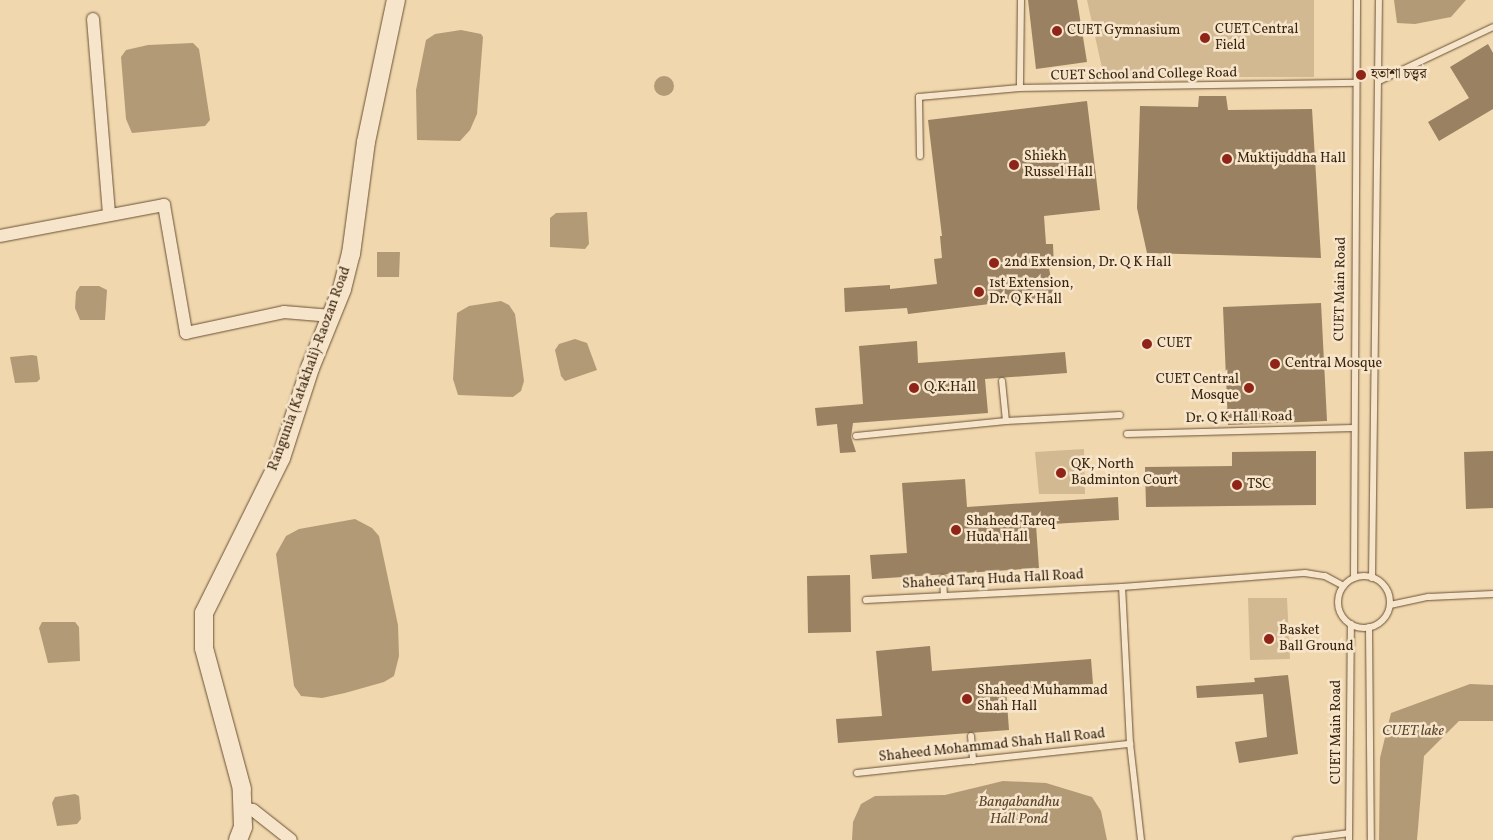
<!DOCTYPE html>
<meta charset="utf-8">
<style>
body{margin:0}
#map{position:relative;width:1493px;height:840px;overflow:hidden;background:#f1d7ad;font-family:Vollkorn,"Noto Serif Bengali",serif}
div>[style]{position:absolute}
.green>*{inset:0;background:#d2b992}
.water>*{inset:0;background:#b39a77}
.round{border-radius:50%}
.building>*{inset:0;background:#998161}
.roads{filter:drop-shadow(0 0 1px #685136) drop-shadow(0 0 1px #685136)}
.service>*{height:6px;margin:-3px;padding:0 3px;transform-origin:3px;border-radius:3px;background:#f6e5ca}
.service>.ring{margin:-3px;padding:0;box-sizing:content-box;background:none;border:6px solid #f6e5ca;border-radius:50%}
.minor>*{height:12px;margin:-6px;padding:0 6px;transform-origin:6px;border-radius:6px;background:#f6e5ca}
.secondary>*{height:18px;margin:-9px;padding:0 9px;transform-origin:9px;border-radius:9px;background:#f6e5ca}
.dots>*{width:14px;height:14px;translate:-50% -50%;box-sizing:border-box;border:2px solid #f6e5ca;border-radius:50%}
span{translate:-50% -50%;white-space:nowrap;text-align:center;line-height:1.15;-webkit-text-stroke:5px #f6e5ca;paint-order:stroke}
.poi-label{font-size:14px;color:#3a240e}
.left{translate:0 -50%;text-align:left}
.right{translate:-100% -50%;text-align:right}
.street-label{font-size:14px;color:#3a240e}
.water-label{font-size:15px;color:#5e472e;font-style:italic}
</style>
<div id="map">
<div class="green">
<div style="clip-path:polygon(1087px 0,1314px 0,1314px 77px,1104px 77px)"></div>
<div style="clip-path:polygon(1084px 449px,1085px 494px,1039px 494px,1035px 452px)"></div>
<div style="clip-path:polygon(1248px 598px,1287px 598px,1290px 659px,1250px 660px)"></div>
</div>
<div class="water">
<div style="clip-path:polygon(1394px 0,1466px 0,1451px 17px,1415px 24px,1397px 23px)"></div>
<div style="clip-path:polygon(461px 30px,481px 34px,483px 37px,477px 114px,470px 130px,460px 141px,417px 140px,416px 90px,426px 40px,435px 34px)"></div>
<div style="clip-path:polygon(193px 43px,199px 49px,210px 120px,205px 126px,132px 133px,126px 119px,121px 57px,126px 50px,148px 45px)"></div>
<div class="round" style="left:654px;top:76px;width:20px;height:20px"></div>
<div style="clip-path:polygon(587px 212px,589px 244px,585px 249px,550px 247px,550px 218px,556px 213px)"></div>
<div style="clip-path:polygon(377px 252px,400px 252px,399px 277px,377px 277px)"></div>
<div style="clip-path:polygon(80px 286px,99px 286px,107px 290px,105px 320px,80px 320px,75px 308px,76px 292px)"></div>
<div style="clip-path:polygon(501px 301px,509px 305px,515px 314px,524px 381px,521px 391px,513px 397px,458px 395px,453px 379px,457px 313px,469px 306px)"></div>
<div style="clip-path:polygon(575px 339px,587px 343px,597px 370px,565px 381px,561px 376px,555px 350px,559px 344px)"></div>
<div style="clip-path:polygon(32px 355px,37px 356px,40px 379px,37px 382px,15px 383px,10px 357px)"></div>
<div style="clip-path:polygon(355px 519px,372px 528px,379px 536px,398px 625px,399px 656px,394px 676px,384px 682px,345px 693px,322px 698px,301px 696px,294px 686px,276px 554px,286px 536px,299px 529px)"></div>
<div style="clip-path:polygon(42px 622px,75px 622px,79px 627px,80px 661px,48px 663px,39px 628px)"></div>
<div style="clip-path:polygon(1470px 684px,1493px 685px,1493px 721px,1459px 721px,1424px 756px,1417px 840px,1379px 840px,1380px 758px,1391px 713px)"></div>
<div style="clip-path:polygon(1003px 781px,1046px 783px,1092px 797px,1101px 811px,1107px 840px,852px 840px,853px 822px,861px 804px,875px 796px,945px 795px)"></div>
<div style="clip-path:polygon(75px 794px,79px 796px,81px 819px,77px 824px,57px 826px,52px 803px,55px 797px)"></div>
</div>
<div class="building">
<div style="clip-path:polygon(1028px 0,1077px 0,1087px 62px,1036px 69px)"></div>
<div style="clip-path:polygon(1488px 44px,1493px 53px,1493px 109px,1439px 141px,1428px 122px,1469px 98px,1450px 67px)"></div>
<div style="clip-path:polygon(1199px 96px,1226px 96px,1228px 110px,1312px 109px,1321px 258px,1147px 253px,1137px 208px,1140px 106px,1198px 107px)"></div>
<div style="clip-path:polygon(1087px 101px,1100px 210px,1044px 216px,1046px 244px,1053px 244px,1054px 267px,1049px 268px,1054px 296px,908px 314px,907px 308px,845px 312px,844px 288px,890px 285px,890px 289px,937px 284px,934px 259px,942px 258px,940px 236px,942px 236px,928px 120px)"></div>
<div style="clip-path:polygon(1321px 303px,1327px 421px,1228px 425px,1223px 307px)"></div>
<div style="clip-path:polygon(917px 341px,918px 363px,1065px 352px,1067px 373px,985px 379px,988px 413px,853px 423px,851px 437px,856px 452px,840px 453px,837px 424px,817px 426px,815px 408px,863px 404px,859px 346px)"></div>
<div style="clip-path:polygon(1316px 451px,1316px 505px,1146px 507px,1145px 467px,1232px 466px,1232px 452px)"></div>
<div style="clip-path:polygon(1493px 451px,1493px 508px,1466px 509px,1464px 452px)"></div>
<div style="clip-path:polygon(965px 479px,967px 507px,1118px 497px,1119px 520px,1036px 525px,1039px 568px,872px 579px,870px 555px,907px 553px,902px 483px)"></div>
<div style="clip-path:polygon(850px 575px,851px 632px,808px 633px,807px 576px)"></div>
<div style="clip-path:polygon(930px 646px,932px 671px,1091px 659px,1093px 684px,1006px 690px,1009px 730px,838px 743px,836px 719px,882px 716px,876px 651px)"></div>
<div style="clip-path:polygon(1288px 675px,1298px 754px,1239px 763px,1235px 742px,1267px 737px,1263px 694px,1197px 698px,1196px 686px,1255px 682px,1254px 678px)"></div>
</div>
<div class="roads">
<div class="service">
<div style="left:1021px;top:0;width:88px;rotate:90.7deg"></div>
<div style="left:1020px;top:88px;width:336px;rotate:-0.9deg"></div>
<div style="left:1379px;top:81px;width:126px;rotate:-25.3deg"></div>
<div style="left:920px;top:156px;width:59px;rotate:-91deg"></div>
<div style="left:919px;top:97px;width:101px;rotate:-5.1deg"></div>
<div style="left:1002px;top:381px;width:40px;rotate:84.3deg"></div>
<div style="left:1127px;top:434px;width:226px;rotate:-1.5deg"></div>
<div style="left:856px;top:436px;width:151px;rotate:-5.7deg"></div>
<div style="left:1006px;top:421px;width:114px;rotate:-3deg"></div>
<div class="ring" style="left:1338px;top:576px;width:46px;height:46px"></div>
<div style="left:943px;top:578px;width:17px;rotate:87deg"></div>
<div style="left:1354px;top:578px;width:578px;rotate:-89.7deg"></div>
<div style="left:1372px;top:578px;width:578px;rotate:-89.31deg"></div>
<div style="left:866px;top:600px;width:256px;rotate:-2.9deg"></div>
<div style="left:1390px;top:605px;width:40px;rotate:-12deg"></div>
<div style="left:1429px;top:597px;width:64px;rotate:-2.7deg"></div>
<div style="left:1369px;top:627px;width:213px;rotate:89.5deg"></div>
<div style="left:971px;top:736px;width:25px;rotate:85deg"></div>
<div style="left:857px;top:773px;width:275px;rotate:-6.1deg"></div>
<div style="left:1141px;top:840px;width:97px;rotate:-96.5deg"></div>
<div style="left:1130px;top:744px;width:157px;rotate:-92.9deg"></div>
<div style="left:1122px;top:587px;width:184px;rotate:-4.4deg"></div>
<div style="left:1305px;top:573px;width:20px;rotate:9deg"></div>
<div style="left:1325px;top:576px;width:21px;rotate:28deg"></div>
<div style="left:1296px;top:840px;width:53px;rotate:-7.5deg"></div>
<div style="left:1349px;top:840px;width:216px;rotate:-89.5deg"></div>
</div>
<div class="minor">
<div style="left:93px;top:19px;width:196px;rotate:85.3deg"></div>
<div style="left:0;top:236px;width:167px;rotate:-10.7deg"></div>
<div style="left:164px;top:205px;width:130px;rotate:80.2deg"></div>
<div style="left:186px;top:333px;width:100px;rotate:-12.1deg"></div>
<div style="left:284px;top:312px;width:48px;rotate:4.8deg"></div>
<div style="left:244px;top:808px;width:9px;rotate:13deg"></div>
<div style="left:253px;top:810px;width:48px;rotate:38.3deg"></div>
</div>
<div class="secondary">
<div style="left:238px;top:840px;width:14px;rotate:-69deg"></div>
<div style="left:243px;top:827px;width:38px;rotate:-92deg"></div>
<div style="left:242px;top:789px;width:146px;rotate:-105.1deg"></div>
<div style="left:204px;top:648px;width:35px;rotate:-90deg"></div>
<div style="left:204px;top:613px;width:173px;rotate:-63.6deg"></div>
<div style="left:281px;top:458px;width:95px;rotate:-72.1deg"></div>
<div style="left:310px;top:368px;width:85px;rotate:-67.9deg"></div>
<div style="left:342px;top:289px;width:36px;rotate:-76deg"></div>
<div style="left:351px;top:254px;width:113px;rotate:-82.4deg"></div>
<div style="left:366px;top:142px;width:145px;rotate:-78.1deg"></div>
</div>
</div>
<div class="dots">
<div style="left:1057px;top:31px;background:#8f2418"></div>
<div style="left:1205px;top:38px;background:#8f2418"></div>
<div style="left:1361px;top:75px;background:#8f2418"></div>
<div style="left:1227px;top:159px;background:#8f2418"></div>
<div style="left:1014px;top:165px;background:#8f2418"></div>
<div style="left:994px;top:263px;background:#8f2418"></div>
<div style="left:979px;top:292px;background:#8f2418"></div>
<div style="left:1147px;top:344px;background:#8f2418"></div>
<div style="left:1275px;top:364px;background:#8f2418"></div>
<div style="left:914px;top:388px;background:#8f2418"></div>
<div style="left:1249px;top:388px;background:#8f2418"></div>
<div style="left:1061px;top:473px;background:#8f2418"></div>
<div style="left:1237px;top:485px;background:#8f2418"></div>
<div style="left:956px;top:530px;background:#8f2418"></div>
<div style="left:1269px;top:639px;background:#8f2418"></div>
<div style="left:967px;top:699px;background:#8f2418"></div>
</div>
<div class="poi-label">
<span class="left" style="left:1215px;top:38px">CUET Central<br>Field</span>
<span class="left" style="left:1067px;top:31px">CUET Gymnasium</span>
<span class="left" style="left:1371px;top:75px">হতাশা চত্ত্বর</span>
<span class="left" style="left:1024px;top:165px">Shiekh<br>Russel Hall</span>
<span class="left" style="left:1237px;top:159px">Muktijuddha Hall</span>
<span class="left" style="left:1004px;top:263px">2nd Extension, Dr. Q K Hall</span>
<span class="left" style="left:989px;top:292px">1st Extension,<br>Dr. Q K Hall</span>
<span class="left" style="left:1157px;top:344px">CUET</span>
<span class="left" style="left:1285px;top:364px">Central Mosque</span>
<span class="right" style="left:1239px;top:388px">CUET Central<br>Mosque</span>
<span class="left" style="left:924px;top:388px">Q.K.Hall</span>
<span class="left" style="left:1071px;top:473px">QK, North<br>Badminton Court</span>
<span class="left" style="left:1247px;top:485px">TSC</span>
<span class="left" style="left:966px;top:530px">Shaheed Tareq<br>Huda Hall</span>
<span class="left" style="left:1279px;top:639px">Basket<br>Ball Ground</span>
<span class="left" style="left:977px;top:699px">Shaheed Muhammad<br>Shah Hall</span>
</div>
<div class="street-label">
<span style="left:1144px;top:75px;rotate:-1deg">CUET School and College Road</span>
<span style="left:1341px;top:289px;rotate:-89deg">CUET Main Road</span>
<span style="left:310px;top:369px;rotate:-70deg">Rangunia (Katakhali)-Raozan Road</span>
<span style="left:1239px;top:418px;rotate:-1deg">Dr. Q K Hall Road</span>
<span style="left:993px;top:580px;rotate:-3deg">Shaheed Tarq Huda Hall Road</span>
<span style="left:1337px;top:732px;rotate:-90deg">CUET Main Road</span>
<span style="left:992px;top:746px;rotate:-6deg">Shaheed Mohammad Shah Hall Road</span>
</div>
<div class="water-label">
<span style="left:1413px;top:732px">CUET lake</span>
<span style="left:1019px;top:811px">Bangabandhu<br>Hall Pond</span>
</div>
</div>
